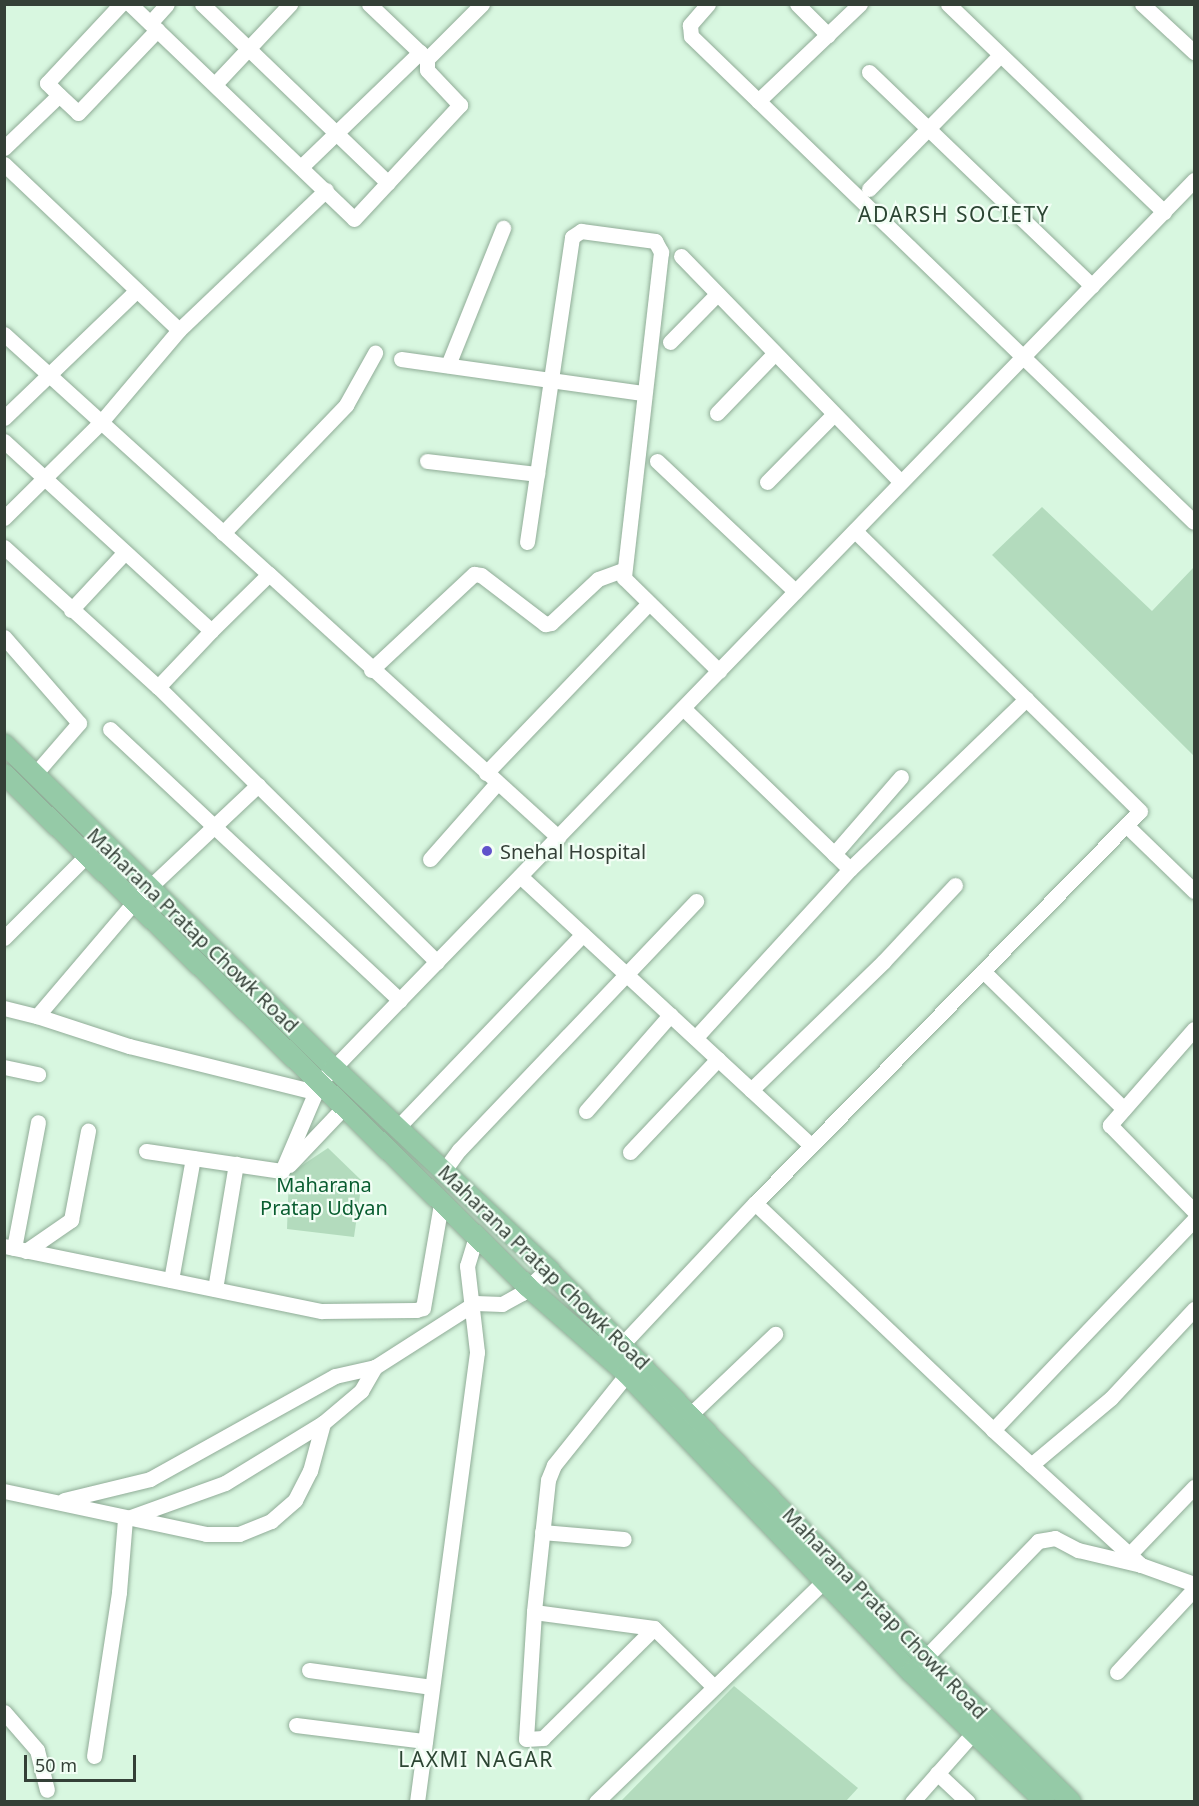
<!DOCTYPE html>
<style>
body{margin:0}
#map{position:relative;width:1199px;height:1806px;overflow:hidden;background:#d8f7e0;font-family:"Noto Sans",sans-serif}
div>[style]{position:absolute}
.green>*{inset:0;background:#b3dbbd}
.roads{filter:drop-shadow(0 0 2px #90ac97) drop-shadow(0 0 2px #90ac97)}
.minor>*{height:15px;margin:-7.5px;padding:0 7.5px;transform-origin:7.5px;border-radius:7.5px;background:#fff}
.major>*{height:20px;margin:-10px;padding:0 10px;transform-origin:10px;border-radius:10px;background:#95caa7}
.dots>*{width:16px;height:16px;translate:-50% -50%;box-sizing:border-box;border:3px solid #f2fef5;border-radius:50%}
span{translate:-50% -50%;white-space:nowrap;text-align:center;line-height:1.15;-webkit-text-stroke:4.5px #f2fef5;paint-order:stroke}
.poi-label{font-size:20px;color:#344037}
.left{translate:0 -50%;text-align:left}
.street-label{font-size:20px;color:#344037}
.park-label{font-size:20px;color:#095d30}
.neighbourhood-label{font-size:21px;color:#2c4533;letter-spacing:1.5px}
.frame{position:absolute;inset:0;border:6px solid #344037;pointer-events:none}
.scale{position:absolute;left:24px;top:1755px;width:112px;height:27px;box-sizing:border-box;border:3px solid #344037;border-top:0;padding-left:8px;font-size:18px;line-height:21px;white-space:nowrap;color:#344037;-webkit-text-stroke:4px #f2fef5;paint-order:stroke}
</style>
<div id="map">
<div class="green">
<div style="clip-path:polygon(1042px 507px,1152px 611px,1194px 567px,1194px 756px,992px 555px)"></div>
<div style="clip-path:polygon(328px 1148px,362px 1181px,354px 1237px,287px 1229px,289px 1174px)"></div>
<div style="clip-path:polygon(734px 1686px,858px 1788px,846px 1801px,621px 1801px)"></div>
</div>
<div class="roads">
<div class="minor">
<div style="left:130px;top:4px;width:310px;rotate:43.8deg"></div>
<div style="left:354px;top:219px;width:156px;rotate:-47.1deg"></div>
<div style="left:460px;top:105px;width:48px;rotate:-133.3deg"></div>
<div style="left:427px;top:70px;width:11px;rotate:-90deg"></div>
<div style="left:202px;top:4px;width:258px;rotate:43.9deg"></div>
<div style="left:369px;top:4px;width:80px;rotate:43.5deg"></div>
<div style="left:427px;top:59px;width:78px;rotate:-45deg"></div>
<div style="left:708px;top:4px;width:28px;rotate:131deg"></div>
<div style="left:690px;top:25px;width:11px;rotate:85deg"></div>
<div style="left:691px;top:36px;width:699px;rotate:44.02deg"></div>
<div style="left:797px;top:4px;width:44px;rotate:45deg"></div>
<div style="left:948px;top:4px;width:300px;rotate:43.9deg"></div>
<div style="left:1142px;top:4px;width:71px;rotate:42.7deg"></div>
<div style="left:150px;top:23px;width:25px;rotate:-48deg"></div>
<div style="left:869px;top:72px;width:309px;rotate:43.8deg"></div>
<div style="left:215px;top:84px;width:110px;rotate:-46.8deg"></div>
<div style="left:59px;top:95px;width:26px;rotate:43deg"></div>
<div style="left:78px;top:113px;width:115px;rotate:-46.4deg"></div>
<div style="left:758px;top:101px;width:141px;rotate:-43.6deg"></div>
<div style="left:4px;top:148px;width:76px;rotate:-43.9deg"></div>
<div style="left:59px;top:95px;width:17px;rotate:-135deg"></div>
<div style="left:47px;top:83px;width:108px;rotate:-46.9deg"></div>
<div style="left:4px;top:164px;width:241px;rotate:43.5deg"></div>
<div style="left:302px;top:166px;width:164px;rotate:-44deg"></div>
<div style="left:869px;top:189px;width:187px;rotate:-45.6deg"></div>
<div style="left:681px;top:256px;width:315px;rotate:45.8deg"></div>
<div style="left:4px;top:334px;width:358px;rotate:42.2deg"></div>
<div style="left:670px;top:342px;width:67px;rotate:-45.6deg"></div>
<div style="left:401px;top:359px;width:244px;rotate:8deg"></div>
<div style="left:448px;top:365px;width:148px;rotate:-68.1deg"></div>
<div style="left:717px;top:413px;width:83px;rotate:-46deg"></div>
<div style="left:4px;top:418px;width:183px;rotate:-43.9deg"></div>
<div style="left:4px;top:441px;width:281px;rotate:42.5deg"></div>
<div style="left:427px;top:461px;width:111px;rotate:6.7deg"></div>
<div style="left:657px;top:461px;width:190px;rotate:43.3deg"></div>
<div style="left:767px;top:482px;width:95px;rotate:-45.4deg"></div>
<div style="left:4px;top:518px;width:136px;rotate:-44.7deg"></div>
<div style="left:101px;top:422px;width:121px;rotate:-49.7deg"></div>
<div style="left:179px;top:330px;width:203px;rotate:-43.6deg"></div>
<div style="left:223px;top:533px;width:178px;rotate:-46.1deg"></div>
<div style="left:346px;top:405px;width:60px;rotate:-60.9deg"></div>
<div style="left:527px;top:542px;width:308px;rotate:-81.6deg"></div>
<div style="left:572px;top:237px;width:11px;rotate:-34deg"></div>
<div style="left:581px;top:231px;width:75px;rotate:7.7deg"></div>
<div style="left:655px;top:241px;width:13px;rotate:61deg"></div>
<div style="left:661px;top:252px;width:328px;rotate:96.5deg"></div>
<div style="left:624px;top:578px;width:133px;rotate:44.4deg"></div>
<div style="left:4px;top:547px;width:208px;rotate:42.3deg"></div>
<div style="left:71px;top:610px;width:79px;rotate:-47deg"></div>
<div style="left:4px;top:637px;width:114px;rotate:48.9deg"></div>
<div style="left:79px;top:723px;width:67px;rotate:130.8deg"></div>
<div style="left:371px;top:670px;width:141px;rotate:-43deg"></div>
<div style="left:474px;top:574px;width:7px;rotate:8deg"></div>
<div style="left:481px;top:575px;width:81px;rotate:37.4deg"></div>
<div style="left:545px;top:624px;width:6px;rotate:-9deg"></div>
<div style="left:551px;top:623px;width:64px;rotate:-43.1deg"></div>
<div style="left:598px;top:579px;width:27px;rotate:-20deg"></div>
<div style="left:683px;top:708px;width:232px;rotate:44deg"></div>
<div style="left:850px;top:869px;width:229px;rotate:132.5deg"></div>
<div style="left:110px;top:729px;width:397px;rotate:43.1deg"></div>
<div style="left:486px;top:773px;width:234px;rotate:-46.2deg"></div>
<div style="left:258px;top:785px;width:169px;rotate:136.7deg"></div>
<div style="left:135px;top:901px;width:151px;rotate:130.4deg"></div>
<div style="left:37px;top:1016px;width:97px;rotate:18.1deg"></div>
<div style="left:129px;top:1046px;width:192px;rotate:13.9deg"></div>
<div style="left:1126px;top:825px;width:95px;rotate:44.1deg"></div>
<div style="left:834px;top:854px;width:102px;rotate:-49deg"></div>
<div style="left:430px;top:859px;width:101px;rotate:-48.6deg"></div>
<div style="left:850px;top:869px;width:245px;rotate:-44deg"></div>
<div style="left:520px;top:876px;width:396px;rotate:42.8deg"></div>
<div style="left:4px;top:938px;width:116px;rotate:-45deg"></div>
<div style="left:437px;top:962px;width:392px;rotate:-135.4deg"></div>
<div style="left:158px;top:687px;width:77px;rotate:-46.6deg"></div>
<div style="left:211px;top:631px;width:81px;rotate:-44.5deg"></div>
<div style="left:269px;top:574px;width:391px;rotate:42.3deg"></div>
<div style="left:983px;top:971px;width:197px;rotate:44.4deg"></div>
<div style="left:4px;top:1008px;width:34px;rotate:14deg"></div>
<div style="left:1194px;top:1029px;width:128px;rotate:131.2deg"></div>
<div style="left:1110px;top:1125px;width:120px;rotate:45.7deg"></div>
<div style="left:4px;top:1067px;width:35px;rotate:12deg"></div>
<div style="left:751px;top:1090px;width:185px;rotate:-44.1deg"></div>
<div style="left:884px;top:961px;width:104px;rotate:-46.9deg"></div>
<div style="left:586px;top:1111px;width:128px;rotate:-48.8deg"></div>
<div style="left:398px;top:1127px;width:267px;rotate:-46.2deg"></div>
<div style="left:146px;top:1151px;width:137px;rotate:8.4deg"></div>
<div style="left:630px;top:1152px;width:128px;rotate:-46.6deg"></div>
<div style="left:289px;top:1165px;width:80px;rotate:-46.5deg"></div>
<div style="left:445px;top:1169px;width:24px;rotate:-54deg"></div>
<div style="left:459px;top:1150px;width:344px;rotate:-46.4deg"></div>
<div style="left:282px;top:1171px;width:97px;rotate:-66.9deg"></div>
<div style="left:320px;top:1082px;width:1256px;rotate:-45.9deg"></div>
<div style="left:755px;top:1203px;width:329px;rotate:43.6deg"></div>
<div style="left:993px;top:1430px;width:200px;rotate:42.4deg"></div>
<div style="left:4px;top:1246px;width:324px;rotate:11.6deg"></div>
<div style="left:321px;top:1311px;width:95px;rotate:-0.6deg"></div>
<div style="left:416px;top:1310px;width:7px;rotate:-16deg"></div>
<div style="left:423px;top:1308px;width:106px;rotate:-80.2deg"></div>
<div style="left:14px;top:1248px;width:128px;rotate:-79.2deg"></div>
<div style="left:26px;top:1251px;width:55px;rotate:-34.6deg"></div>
<div style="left:71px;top:1220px;width:91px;rotate:-79.2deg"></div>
<div style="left:171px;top:1280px;width:124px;rotate:-79.8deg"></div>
<div style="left:215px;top:1289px;width:127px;rotate:-80.5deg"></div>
<div style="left:614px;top:1353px;width:206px;rotate:-46.8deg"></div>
<div style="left:755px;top:1203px;width:549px;rotate:-45.52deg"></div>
<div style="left:1140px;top:811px;width:400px;rotate:-135.5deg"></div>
<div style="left:627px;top:1374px;width:117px;rotate:128.7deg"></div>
<div style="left:554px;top:1465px;width:16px;rotate:112deg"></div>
<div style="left:548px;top:1480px;width:133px;rotate:96.1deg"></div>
<div style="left:534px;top:1612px;width:127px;rotate:93.6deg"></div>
<div style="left:526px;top:1739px;width:17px;rotate:-3deg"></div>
<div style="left:543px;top:1738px;width:156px;rotate:-44.7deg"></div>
<div style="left:692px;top:1413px;width:115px;rotate:-43.6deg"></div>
<div style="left:993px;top:1430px;width:291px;rotate:-46.3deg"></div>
<div style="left:1031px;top:1465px;width:104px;rotate:-39.9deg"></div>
<div style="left:1111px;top:1398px;width:122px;rotate:-47deg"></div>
<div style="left:4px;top:1491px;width:207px;rotate:12deg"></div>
<div style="left:206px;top:1534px;width:33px"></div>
<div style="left:239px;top:1534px;width:35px;rotate:-22deg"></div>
<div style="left:271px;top:1521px;width:32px;rotate:-41deg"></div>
<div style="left:295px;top:1500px;width:33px;rotate:-63deg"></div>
<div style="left:310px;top:1471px;width:50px;rotate:-74.8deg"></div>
<div style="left:323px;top:1423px;width:50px;rotate:-40.1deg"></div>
<div style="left:361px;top:1391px;width:28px;rotate:-60deg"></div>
<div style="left:375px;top:1367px;width:119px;rotate:-32.6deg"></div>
<div style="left:475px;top:1303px;width:27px;rotate:2deg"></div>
<div style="left:502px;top:1304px;width:23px;rotate:-29deg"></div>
<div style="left:522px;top:1293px;width:35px;rotate:-43deg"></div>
<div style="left:64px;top:1500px;width:89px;rotate:-13.7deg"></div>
<div style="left:150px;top:1479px;width:212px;rotate:-29.1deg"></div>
<div style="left:335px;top:1376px;width:41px;rotate:-12.7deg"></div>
<div style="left:542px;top:1532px;width:82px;rotate:4.9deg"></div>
<div style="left:1124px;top:1560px;width:101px;rotate:-46.2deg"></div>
<div style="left:534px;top:1612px;width:121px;rotate:7.6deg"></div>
<div style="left:654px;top:1628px;width:84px;rotate:44.5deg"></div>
<div style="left:919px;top:1664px;width:171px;rotate:-45.9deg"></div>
<div style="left:1038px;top:1541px;width:17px;rotate:-10deg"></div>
<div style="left:1055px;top:1538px;width:26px;rotate:28deg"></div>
<div style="left:1078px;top:1550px;width:65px;rotate:13.4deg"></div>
<div style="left:1141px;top:1565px;width:56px;rotate:19.7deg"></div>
<div style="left:309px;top:1670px;width:124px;rotate:7.9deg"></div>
<div style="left:1117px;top:1672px;width:113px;rotate:-47.1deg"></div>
<div style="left:4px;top:1712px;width:50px;rotate:49deg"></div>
<div style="left:37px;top:1750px;width:41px;rotate:76deg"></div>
<div style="left:296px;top:1725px;width:130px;rotate:7.1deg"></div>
<div style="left:94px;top:1756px;width:166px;rotate:-81.3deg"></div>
<div style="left:119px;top:1592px;width:73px;rotate:-85.3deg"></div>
<div style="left:125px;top:1519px;width:106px;rotate:-19.8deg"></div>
<div style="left:225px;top:1483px;width:115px;rotate:-31.5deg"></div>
<div style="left:937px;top:1773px;width:42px;rotate:43.1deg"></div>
<div style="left:417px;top:1802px;width:454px;rotate:-82.4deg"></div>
<div style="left:477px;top:1352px;width:87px;rotate:-96.6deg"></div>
<div style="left:467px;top:1266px;width:30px;rotate:-73deg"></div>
<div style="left:596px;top:1802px;width:327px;rotate:-44.1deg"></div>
<div style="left:912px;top:1802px;width:92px;rotate:-48.5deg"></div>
</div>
<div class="major">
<div style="left:4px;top:744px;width:462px;rotate:44.5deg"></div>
<div style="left:334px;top:1068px;width:294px;rotate:43.2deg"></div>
<div style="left:548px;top:1269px;width:542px;rotate:45.9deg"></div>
<div style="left:925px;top:1658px;width:205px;rotate:44.6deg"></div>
<div style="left:4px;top:774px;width:733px;rotate:44.39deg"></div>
<div style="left:528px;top:1287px;width:132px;rotate:41.3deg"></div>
<div style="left:627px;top:1374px;width:412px;rotate:46.4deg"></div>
<div style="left:911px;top:1672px;width:187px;rotate:44.1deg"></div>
</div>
</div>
<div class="dots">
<div style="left:487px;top:851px;background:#6152cb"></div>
</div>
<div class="poi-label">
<span class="left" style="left:500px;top:851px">Snehal Hospital</span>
</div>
<div class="street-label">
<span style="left:193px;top:930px;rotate:44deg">Maharana Pratap Chowk Road</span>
<span style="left:544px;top:1267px;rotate:44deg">Maharana Pratap Chowk Road</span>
<span style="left:885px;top:1613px;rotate:46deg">Maharana Pratap Chowk Road</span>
</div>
<div class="park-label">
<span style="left:324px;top:1196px">Maharana<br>Pratap Udyan</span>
</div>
<div class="neighbourhood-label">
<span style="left:954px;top:214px">ADARSH SOCIETY</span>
<span style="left:476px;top:1759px">LAXMI NAGAR</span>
</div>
<div class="frame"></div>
<div class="scale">50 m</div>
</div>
